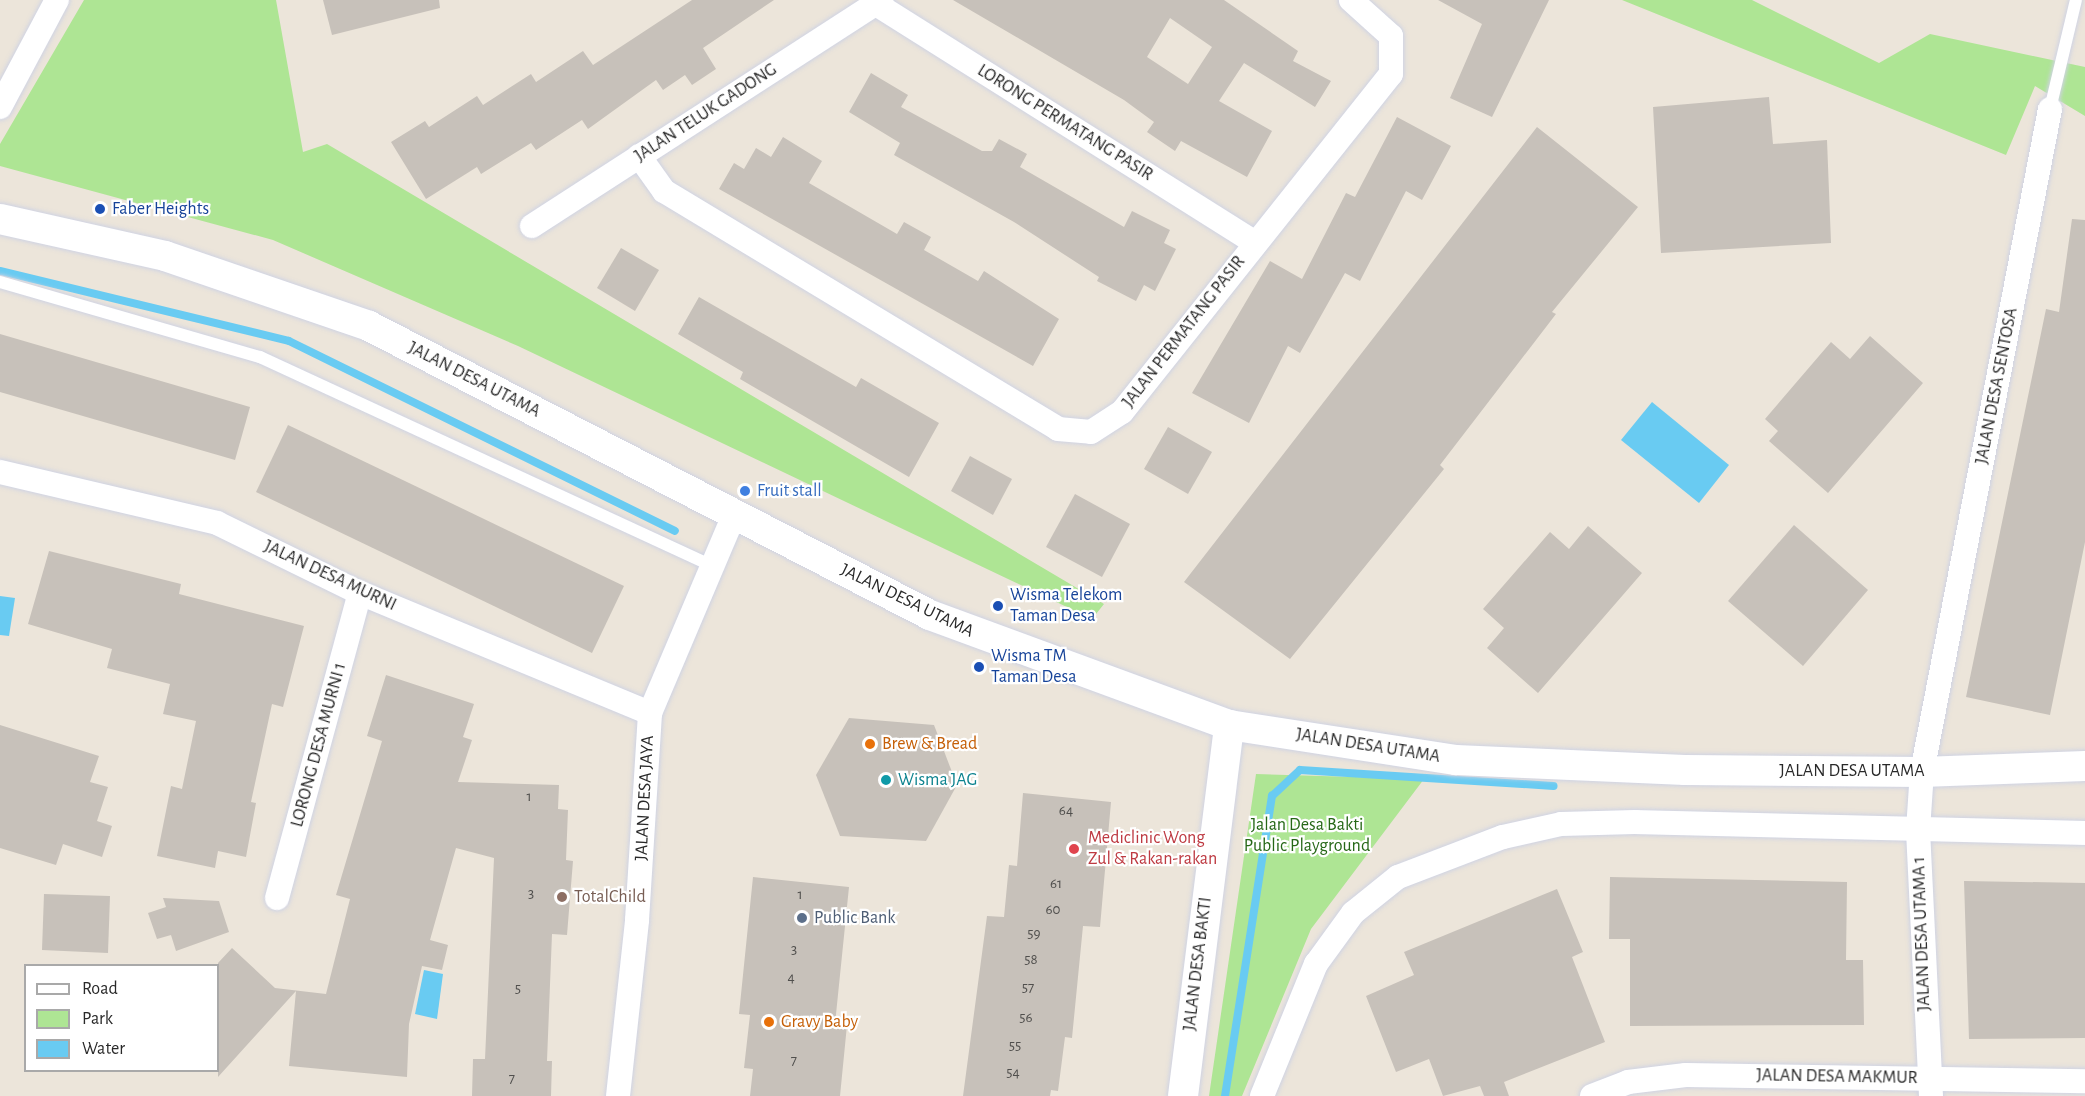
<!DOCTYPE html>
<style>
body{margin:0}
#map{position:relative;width:2085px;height:1096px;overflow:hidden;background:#ece5da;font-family:"Alegreya Sans",sans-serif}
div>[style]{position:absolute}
.green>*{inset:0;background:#aee594}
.water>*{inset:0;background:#69cbf2}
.stream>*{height:8px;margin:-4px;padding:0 4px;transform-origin:4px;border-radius:4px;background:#69cbf2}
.building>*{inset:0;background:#c7c1ba}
.roads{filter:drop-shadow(0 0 2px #cfd3e3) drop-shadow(0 0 2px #cfd3e3)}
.service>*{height:12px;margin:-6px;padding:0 6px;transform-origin:6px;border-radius:6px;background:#fff}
.minor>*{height:24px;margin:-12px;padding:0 12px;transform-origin:12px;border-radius:12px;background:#fff}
.tertiary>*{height:30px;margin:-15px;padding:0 15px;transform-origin:15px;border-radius:15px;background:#fff}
.dots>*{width:16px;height:16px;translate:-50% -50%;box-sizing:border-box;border:3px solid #fff;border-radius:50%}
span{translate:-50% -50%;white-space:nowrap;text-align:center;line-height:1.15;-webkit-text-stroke:4.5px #fff;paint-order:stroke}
.number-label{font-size:15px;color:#504f4d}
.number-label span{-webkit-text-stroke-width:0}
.street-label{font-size:18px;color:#292929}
.transit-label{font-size:18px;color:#164399}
.left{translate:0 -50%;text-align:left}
.shop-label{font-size:18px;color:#366cbe}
.food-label{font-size:18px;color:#c56008}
.culture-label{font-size:18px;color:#0d838f}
.park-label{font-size:18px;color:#266817}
.health-label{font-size:18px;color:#be3a42}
.education-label{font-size:18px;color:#785e54}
.service-label{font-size:18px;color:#4e5e75}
.legend{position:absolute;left:24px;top:964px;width:195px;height:108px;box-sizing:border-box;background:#fff;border:2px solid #a9a9a9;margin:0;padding:8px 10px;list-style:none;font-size:18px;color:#292929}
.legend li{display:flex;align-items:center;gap:12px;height:30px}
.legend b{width:30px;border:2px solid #a9a9a9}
</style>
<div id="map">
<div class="green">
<div style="clip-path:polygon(84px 0,276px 0,303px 152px,327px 144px,1104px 604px,1092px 619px,518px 346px,273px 240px,0 166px,0 144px)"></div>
<div style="clip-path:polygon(1622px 0,1752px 0,1879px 63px,1930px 34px,2085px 67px,2085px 116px,2035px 86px,2006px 155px)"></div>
<div style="clip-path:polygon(1256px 774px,1424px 779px,1311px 929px,1242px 1096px,1209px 1096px)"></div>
</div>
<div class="water">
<div style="clip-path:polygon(1652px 402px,1729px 465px,1699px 503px,1621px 440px)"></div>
<div style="clip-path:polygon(0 596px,15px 598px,9px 636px,0 635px)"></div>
<div style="clip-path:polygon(424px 970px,443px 974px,437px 1019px,415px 1014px)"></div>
</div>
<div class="stream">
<div style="left:0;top:271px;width:297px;rotate:13.6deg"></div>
<div style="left:289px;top:341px;width:430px;rotate:26.2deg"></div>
<div style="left:1225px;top:1096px;width:304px;rotate:-81.1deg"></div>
<div style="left:1272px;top:796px;width:38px;rotate:-43deg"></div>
<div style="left:1300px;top:770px;width:254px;rotate:3.6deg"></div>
</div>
<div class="building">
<div style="clip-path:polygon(323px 0,439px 0,440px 8px,332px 35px)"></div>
<div style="clip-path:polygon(692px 0,774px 0,703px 48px,716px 69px,692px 85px,685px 75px,663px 90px,656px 80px,588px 129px,582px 120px,536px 150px,531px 143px,481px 174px,477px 167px,426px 199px,391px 142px,425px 121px,429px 127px,477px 96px,483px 105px,531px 74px,536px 82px,583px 51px,593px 65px)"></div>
<div style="clip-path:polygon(evenodd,953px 0,1224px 0,1298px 51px,1293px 61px,1331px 81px,1315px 107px,1244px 63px,1219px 101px,1272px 131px,1247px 177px,1181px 141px,1175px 151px,1147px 132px,1154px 122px,1124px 100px,953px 0,1170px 18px,1212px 47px,1188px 84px,1147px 57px,1170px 18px)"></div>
<div style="clip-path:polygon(1438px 0,1549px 0,1492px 117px,1450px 98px,1482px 24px)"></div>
<div style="clip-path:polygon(871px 73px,908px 95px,901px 107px,982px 151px,992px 151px,999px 139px,1027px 154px,1020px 167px,1124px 227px,1132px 211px,1170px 230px,1164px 243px,1176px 249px,1155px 291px,1144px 285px,1136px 301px,1097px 281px,1099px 277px,1014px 222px,894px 155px,900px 143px,849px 112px)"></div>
<div style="clip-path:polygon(1769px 97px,1773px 144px,1827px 140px,1831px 243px,1661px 253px,1653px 107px)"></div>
<div style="clip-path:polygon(1397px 117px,1451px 146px,1422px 200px,1406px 191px,1360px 281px,1345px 273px,1300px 353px,1288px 346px,1249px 423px,1192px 393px,1270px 261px,1302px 279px,1346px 193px,1355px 197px)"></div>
<div style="clip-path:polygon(1537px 127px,1638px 207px,1552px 312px,1556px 314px,1440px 465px,1444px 469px,1290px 659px,1184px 582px)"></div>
<div style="clip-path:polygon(783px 137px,822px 161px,809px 183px,897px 234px,904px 222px,931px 237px,924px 250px,978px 281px,984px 271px,1059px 319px,1033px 366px,719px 189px,734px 163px,744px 169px,756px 148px,771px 157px)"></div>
<div style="clip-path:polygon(2072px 219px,2085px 220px,2085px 542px,2050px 715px,1966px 697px,2046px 309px,2059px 312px)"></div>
<div style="clip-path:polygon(621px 248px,659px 270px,635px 311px,597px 288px)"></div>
<div style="clip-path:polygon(699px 297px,856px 387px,861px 378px,939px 423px,909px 477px,740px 379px,743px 372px,678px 334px)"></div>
<div style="clip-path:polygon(0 334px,250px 407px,235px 460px,0 392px)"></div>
<div style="clip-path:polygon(1870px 336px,1923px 383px,1828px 493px,1769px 441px,1778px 431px,1765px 419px,1831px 342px,1850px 359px)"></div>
<div style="clip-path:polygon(288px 425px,624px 586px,592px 653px,256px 492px)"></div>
<div style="clip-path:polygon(1168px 427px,1212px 452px,1188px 494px,1144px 469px)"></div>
<div style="clip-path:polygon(970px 456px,1012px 479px,993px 515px,951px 491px)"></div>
<div style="clip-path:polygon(1075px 494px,1130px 524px,1102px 577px,1046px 547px)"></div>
<div style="clip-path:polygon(1794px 525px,1868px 590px,1803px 666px,1728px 601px)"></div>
<div style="clip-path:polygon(1588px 526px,1642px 573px,1538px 693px,1487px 648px,1504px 628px,1483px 609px,1550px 532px,1569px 549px)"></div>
<div style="clip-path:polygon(49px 551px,181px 584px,179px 594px,304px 626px,283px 707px,272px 704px,251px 802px,256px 803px,246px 857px,218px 851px,215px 868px,157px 856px,171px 786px,182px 789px,196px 721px,163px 714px,170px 684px,107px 668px,112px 649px,28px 624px)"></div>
<div style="clip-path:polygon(386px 675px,474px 704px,463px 737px,472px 740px,458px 782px,559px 785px,558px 809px,568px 810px,566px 860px,573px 861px,567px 935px,552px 934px,547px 1061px,552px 1061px,551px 1096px,472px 1096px,473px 1059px,485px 1059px,494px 858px,456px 848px,430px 940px,448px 945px,442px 970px,422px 966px,409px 1024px,407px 1077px,289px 1066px,296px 991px,218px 1077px,218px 963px,232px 948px,275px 988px,326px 994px,350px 899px,336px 895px,382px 741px,367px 736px)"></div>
<div style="clip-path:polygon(849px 718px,934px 725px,957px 785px,926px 841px,840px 836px,816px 775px)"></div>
<div style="clip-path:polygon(0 725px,99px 756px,90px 782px,108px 787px,97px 821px,112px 826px,102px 857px,63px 844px,56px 865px,0 848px)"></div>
<div style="clip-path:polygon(1023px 793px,1111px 802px,1100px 927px,1083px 926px,1072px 1038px,1065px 1037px,1058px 1091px,1051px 1090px,1050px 1096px,963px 1096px,987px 916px,1004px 917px,1009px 865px,1017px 866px)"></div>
<div style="clip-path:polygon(753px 877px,849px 887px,835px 1024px,847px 1025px,840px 1096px,750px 1096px,753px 1069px,744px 1068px,750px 1015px,739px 1014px)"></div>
<div style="clip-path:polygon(1610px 877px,1847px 882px,1846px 960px,1863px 960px,1864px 1025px,1630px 1026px,1630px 939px,1609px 939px)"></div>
<div style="clip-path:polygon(1964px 881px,2085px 883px,2085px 1038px,1969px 1039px)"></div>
<div style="clip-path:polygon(1557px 889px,1583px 952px,1572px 957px,1605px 1042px,1504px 1082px,1509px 1096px,1484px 1096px,1480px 1086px,1443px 1096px,1429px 1059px,1396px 1072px,1366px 996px,1414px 975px,1404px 952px)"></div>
<div style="clip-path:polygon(44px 894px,110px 896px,108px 953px,42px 950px)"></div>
<div style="clip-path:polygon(163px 898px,219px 901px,229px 932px,176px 951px,171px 935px,157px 939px,148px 913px,166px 907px)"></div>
</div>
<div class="roads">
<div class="service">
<div style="left:2050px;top:109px;width:112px;rotate:-76.6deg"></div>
<div style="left:0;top:282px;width:271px;rotate:16.1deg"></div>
<div style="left:260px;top:357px;width:498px;rotate:24.8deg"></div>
</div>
<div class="minor">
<div style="left:876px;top:4px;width:447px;rotate:32.2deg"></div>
<div style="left:0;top:107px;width:121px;rotate:-62deg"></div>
<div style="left:639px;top:156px;width:43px;rotate:54.5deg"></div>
<div style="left:664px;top:191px;width:460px;rotate:31.1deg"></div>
<div style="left:1058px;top:429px;width:33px;rotate:5deg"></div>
<div style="left:1091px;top:432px;width:37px;rotate:-33deg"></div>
<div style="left:1122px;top:412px;width:432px;rotate:-51.5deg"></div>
<div style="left:1391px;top:74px;width:38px;rotate:-90deg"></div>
<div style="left:1391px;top:36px;width:54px;rotate:-138deg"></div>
<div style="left:532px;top:226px;width:416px;rotate:-32.9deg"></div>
<div style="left:0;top:472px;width:223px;rotate:13.2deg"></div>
<div style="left:217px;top:523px;width:159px;rotate:26.1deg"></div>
<div style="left:360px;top:593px;width:314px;rotate:22.5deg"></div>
<div style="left:277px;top:898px;width:316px;rotate:-74.8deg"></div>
<div style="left:618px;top:1096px;width:177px;rotate:-83.8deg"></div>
<div style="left:637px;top:920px;width:207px;rotate:-86.4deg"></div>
<div style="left:650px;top:713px;width:215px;rotate:-67deg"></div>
<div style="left:1262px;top:1096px;width:143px;rotate:-67.8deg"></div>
<div style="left:1316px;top:964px;width:63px;rotate:-54deg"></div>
<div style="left:1353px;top:913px;width:58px;rotate:-38.7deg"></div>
<div style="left:1398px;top:877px;width:112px;rotate:-20.9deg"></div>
<div style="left:1503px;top:837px;width:59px;rotate:-12.6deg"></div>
<div style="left:1561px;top:824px;width:74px;rotate:-1.5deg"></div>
<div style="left:1635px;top:822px;width:450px;rotate:1.4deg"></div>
<div style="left:1592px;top:1096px;width:39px;rotate:-21deg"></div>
<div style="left:1628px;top:1082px;width:58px;rotate:-6.9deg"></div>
<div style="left:1686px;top:1075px;width:399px;rotate:0.9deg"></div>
<div style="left:1931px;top:1096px;width:266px;rotate:-92.8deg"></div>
<div style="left:1918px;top:830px;width:58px;rotate:-86.1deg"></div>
<div style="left:1922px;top:772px;width:675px;rotate:-79.07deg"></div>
</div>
<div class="tertiary">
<div style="left:0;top:219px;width:169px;rotate:12.6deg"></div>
<div style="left:165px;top:256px;width:216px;rotate:18.9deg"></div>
<div style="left:369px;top:326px;width:631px;rotate:27.26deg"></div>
<div style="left:930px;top:615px;width:319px;rotate:20.2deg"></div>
<div style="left:1229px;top:725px;width:230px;rotate:8.8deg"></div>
<div style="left:1456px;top:760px;width:229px;rotate:2.5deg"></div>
<div style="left:1685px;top:770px;width:237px;rotate:0.5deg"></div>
<div style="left:1922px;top:772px;width:163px;rotate:-2.1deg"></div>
<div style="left:1183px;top:1096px;width:374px;rotate:-82.9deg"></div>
</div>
</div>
<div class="dots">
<div style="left:100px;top:209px;background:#1a4fb4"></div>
<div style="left:745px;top:491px;background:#3f7fe0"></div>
<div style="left:998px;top:606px;background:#1a4fb4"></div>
<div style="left:979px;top:667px;background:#1a4fb4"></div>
<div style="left:870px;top:744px;background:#e8710a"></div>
<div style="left:886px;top:780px;background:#0f9aa8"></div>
<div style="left:1074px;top:849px;background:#e0444e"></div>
<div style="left:562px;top:897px;background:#8d6e63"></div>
<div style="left:802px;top:918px;background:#5c6f8a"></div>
<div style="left:769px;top:1022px;background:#e8710a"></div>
</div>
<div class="number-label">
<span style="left:529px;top:797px">1</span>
<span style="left:1066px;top:811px">64</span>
<span style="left:1056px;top:884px">61</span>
<span style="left:531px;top:894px">3</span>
<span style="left:800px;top:895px">1</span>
<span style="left:1053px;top:910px">60</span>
<span style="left:1034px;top:934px">59</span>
<span style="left:794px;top:950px">3</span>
<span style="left:1031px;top:960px">58</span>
<span style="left:791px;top:978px">4</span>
<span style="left:1028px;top:988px">57</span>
<span style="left:518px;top:989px">5</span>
<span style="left:1026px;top:1018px">56</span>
<span style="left:1015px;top:1046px">55</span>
<span style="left:794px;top:1061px">7</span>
<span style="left:1013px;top:1073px">54</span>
<span style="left:512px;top:1079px">7</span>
</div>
<div class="street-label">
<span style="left:706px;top:113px;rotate:-33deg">JALAN TELUK GADONG</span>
<span style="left:1065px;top:123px;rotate:32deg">LORONG PERMATANG PASIR</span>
<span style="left:1184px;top:332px;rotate:-52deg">JALAN PERMATANG PASIR</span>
<span style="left:474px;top:380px;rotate:27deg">JALAN DESA UTAMA</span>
<span style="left:1997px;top:386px;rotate:-79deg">JALAN DESA SENTOSA</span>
<span style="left:330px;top:576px;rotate:25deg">JALAN DESA MURNI</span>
<span style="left:907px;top:601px;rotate:26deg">JALAN DESA UTAMA</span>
<span style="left:319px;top:745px;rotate:-75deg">LORONG DESA MURNI 1</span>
<span style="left:1368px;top:746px;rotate:9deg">JALAN DESA UTAMA</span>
<span style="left:1852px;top:771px">JALAN DESA UTAMA</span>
<span style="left:645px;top:798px;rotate:-87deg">JALAN DESA JAYA</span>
<span style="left:1922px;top:934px;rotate:-92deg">JALAN DESA UTAMA 1</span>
<span style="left:1198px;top:964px;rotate:-83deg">JALAN DESA BAKTI</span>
<span style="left:1837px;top:1077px;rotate:1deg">JALAN DESA MAKMUR</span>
</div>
<div class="transit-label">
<span class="left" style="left:112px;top:209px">Faber Heights</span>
<span class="left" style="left:1010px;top:606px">Wisma Telekom<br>Taman Desa</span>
<span class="left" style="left:991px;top:667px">Wisma TM<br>Taman Desa</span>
</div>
<div class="shop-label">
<span class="left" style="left:757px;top:491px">Fruit stall</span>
</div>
<div class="food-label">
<span class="left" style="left:882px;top:744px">Brew &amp; Bread</span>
<span class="left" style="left:781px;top:1022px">Gravy Baby</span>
</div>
<div class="culture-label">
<span class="left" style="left:898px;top:780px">Wisma JAG</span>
</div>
<div class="park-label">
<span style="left:1307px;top:836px">Jalan Desa Bakti<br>Public Playground</span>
</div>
<div class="health-label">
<span class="left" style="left:1088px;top:849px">Mediclinic Wong<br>Zul &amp; Rakan-rakan</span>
</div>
<div class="education-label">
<span class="left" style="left:574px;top:897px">TotalChild</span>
</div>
<div class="service-label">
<span class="left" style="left:814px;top:918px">Public Bank</span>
</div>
<ul class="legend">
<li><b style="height:8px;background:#fff"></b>Road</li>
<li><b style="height:16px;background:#aee594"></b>Park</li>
<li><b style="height:16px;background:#69cbf2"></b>Water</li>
</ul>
</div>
